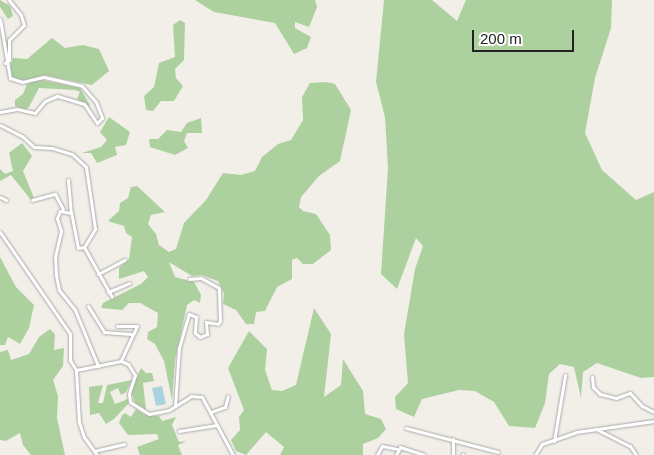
<!DOCTYPE html>
<style>
body{margin:0}
#map{position:relative;width:654px;height:455px;overflow:hidden;background:#f2efe9;font-family:Arial,sans-serif}
div>[style]{position:absolute}
.forest>*{inset:0;background:#add19e}
.water>*{inset:0;background:#aad3df}
.roads{filter:drop-shadow(0 0 1px #a9a9a9) drop-shadow(0 0 1px #a9a9a9)}
.street>*{height:3px;margin:-1.5px;padding:0 1.5px;transform-origin:1.5px;border-radius:1.5px;background:#fff}
span{translate:-50% -50%;white-space:nowrap;text-align:center;line-height:1.15;-webkit-text-stroke:4.5px #fff;paint-order:stroke}
.scale{position:absolute;left:472px;top:30px;width:102px;height:22px;box-sizing:border-box;border:2px solid #222;border-top:0;padding-left:6px;font-size:15px;line-height:18px;white-space:nowrap;color:#222;-webkit-text-stroke:4px #fff;paint-order:stroke}
</style>
<div id="map">
<div class="forest">
<div style="clip-path:polygon(0 0,10px 6px,13px 16px,8px 19px,0 7px)"></div>
<div style="clip-path:polygon(195px 0,315px 0,317px 7px,309px 27px,295px 22px,295px 28px,311px 37px,307px 48px,294px 54px,275px 23px,214px 12px)"></div>
<div style="clip-path:polygon(384px 0,432px 0,457px 21px,466px 0,612px 0,611px 28px,595px 78px,585px 133px,602px 170px,636px 200px,654px 192px,654px 377px,641px 378px,597px 363px,583px 372px,581px 398px,574px 367px,560px 364px,549px 374px,545px 403px,535px 428px,509px 426px,494px 402px,475px 391px,459px 390px,422px 399px,414px 417px,396px 409px,395px 397px,408px 383px,404px 334px,415px 269px,423px 246px,416px 238px,397px 289px,381px 274px,388px 168px,385px 117px,376px 82px)"></div>
<div style="clip-path:polygon(180px 20px,185px 23px,184px 60px,175px 69px,176px 78px,183px 86px,174px 101px,161px 101px,153px 111px,146px 110px,144px 96px,154px 87px,159px 63px,175px 57px,173px 25px)"></div>
<div style="clip-path:polygon(52px 38px,65px 48px,83px 45px,99px 49px,109px 71px,92px 85px,44px 75px,24px 81px,12px 78px,9px 71px,13px 58px,27px 59px)"></div>
<div style="clip-path:polygon(37px 79px,80px 88px,91px 107px,77px 99px,80px 92px,75px 90px,39px 88px,29px 107px,25px 110px,15px 106px,15px 100px,23px 94px,27px 84px)"></div>
<div style="clip-path:polygon(326px 82px,335px 84px,351px 110px,340px 161px,319px 176px,301px 197px,299px 207px,303px 211px,316px 214px,330px 235px,331px 250px,313px 264px,303px 264px,297px 258px,292px 260px,292px 279px,277px 287px,265px 311px,256px 312px,254px 324px,246px 324px,236px 310px,223px 304px,224px 294px,218px 281px,201px 275px,192px 276px,169px 262px,175px 277px,194px 282px,201px 295px,200px 303px,194px 300px,187px 305px,175px 360px,172px 400px,164px 361px,155px 344px,147px 339px,148px 332px,157px 327px,158px 313px,140px 303px,129px 303px,122px 310px,101px 308px,103px 303px,141px 284px,148px 277px,144px 271px,119px 279px,119px 268px,129px 259px,132px 237px,126px 233px,124px 226px,108px 221px,119px 211px,120px 203px,128px 198px,131px 187px,137px 186px,165px 212px,151px 215px,148px 224px,156px 234px,159px 245px,169px 252px,176px 249px,184px 223px,206px 200px,223px 173px,241px 175px,255px 171px,262px 157px,278px 144px,291px 140px,303px 120px,302px 97px,310px 83px)"></div>
<div style="clip-path:polygon(109px 117px,130px 132px,126px 145px,115px 147px,117px 155px,97px 163px,91px 153px,82px 153px,101px 147px,107px 140px,100px 132px)"></div>
<div style="clip-path:polygon(201px 118px,202px 133px,187px 133px,184px 141px,188px 148px,175px 155px,150px 147px,149px 139px,158px 139px,167px 130px,181px 132px,187px 123px)"></div>
<div style="clip-path:polygon(22px 143px,32px 156px,23px 171px,34px 198px,31px 200px,11px 175px,0 181px,0 169px,5px 174px,13px 171px,9px 153px)"></div>
<div style="clip-path:polygon(0 257px,16px 287px,34px 305px,29px 328px,20px 344px,8px 337px,5px 345px,0 345px)"></div>
<div style="clip-path:polygon(314px 308px,331px 334px,324px 397px,341px 385px,343px 359px,363px 391px,365px 414px,381px 419px,386px 429px,378px 438px,363px 444px,363px 455px,280px 455px,284px 447px,266px 432px,246px 455px,236px 451px,231px 440px,240px 430px,239px 417px,244px 410px,228px 368px,249px 331px,267px 349px,265px 370px,272px 390px,282px 391px,296px 385px)"></div>
<div style="clip-path:polygon(50px 329px,55px 334px,54px 350px,64px 348px,63px 366px,53px 380px,58px 396px,57px 418px,65px 455px,31px 455px,23px 445px,20px 433px,6px 441px,0 440px,0 352px,8px 350px,11px 360px,29px 354px,39px 337px)"></div>
<div style="clip-path:polygon(141px 368px,146px 373px,152px 373px,154px 381px,143px 383px,146px 410px,135px 403px,131px 391px)"></div>
<div style="clip-path:polygon(132px 380px,126px 392px,121px 395px,118px 388px,110px 392px,115px 404px,128px 399px,129px 403px,114px 419px,106px 424px,99px 413px,90px 415px,89px 387px,103px 385px,98px 403px,103px 403px,107px 385px)"></div>
<div style="clip-path:polygon(136px 409px,145px 415px,159px 416px,162px 421px,176px 417px,172px 425px,179px 442px,187px 441px,178px 445px,182px 455px,140px 455px,137px 447px,159px 439px,157px 434px,128px 435px,119px 423px,122px 415px,125px 413px,131px 417px)"></div>
</div>
<div class="water">
<div style="clip-path:polygon(162px 386px,166px 404px,156px 406px,152px 388px)"></div>
</div>
<div class="roads">
<div class="street">
<div style="left:0;top:19px;width:60px;rotate:80.4deg"></div>
<div style="left:10px;top:78px;width:13px;rotate:18deg"></div>
<div style="left:22px;top:82px;width:23px;rotate:-13deg"></div>
<div style="left:44px;top:77px;width:39px;rotate:13deg"></div>
<div style="left:82px;top:86px;width:21px;rotate:49deg"></div>
<div style="left:96px;top:102px;width:17px;rotate:69deg"></div>
<div style="left:102px;top:118px;width:7px;rotate:135deg"></div>
<div style="left:97px;top:123px;width:23px;rotate:-124deg"></div>
<div style="left:84px;top:104px;width:28px;rotate:-163deg"></div>
<div style="left:57px;top:96px;width:13px;rotate:157deg"></div>
<div style="left:45px;top:101px;width:16px;rotate:130deg"></div>
<div style="left:35px;top:113px;width:18px;rotate:-167deg"></div>
<div style="left:17px;top:109px;width:17px;rotate:170deg"></div>
<div style="left:5px;top:63px;width:5px;rotate:-37deg"></div>
<div style="left:9px;top:60px;width:20px;rotate:-90deg"></div>
<div style="left:9px;top:40px;width:21px;rotate:-45deg"></div>
<div style="left:24px;top:25px;width:10px;rotate:-107deg"></div>
<div style="left:21px;top:15px;width:19px;rotate:-129deg"></div>
<div style="left:0;top:125px;width:25px;rotate:27deg"></div>
<div style="left:22px;top:136px;width:16px;rotate:43deg"></div>
<div style="left:34px;top:147px;width:18px;rotate:3deg"></div>
<div style="left:52px;top:148px;width:21px;rotate:17deg"></div>
<div style="left:72px;top:154px;width:19px;rotate:43deg"></div>
<div style="left:86px;top:167px;width:63px;rotate:81.7deg"></div>
<div style="left:95px;top:229px;width:21px;rotate:121deg"></div>
<div style="left:84px;top:247px;width:6px;rotate:171deg"></div>
<div style="left:78px;top:248px;width:36px;rotate:-101deg"></div>
<div style="left:71px;top:213px;width:11px;rotate:-170deg"></div>
<div style="left:60px;top:211px;width:8px;rotate:113deg"></div>
<div style="left:57px;top:218px;width:14px;rotate:73deg"></div>
<div style="left:61px;top:231px;width:26px;rotate:103deg"></div>
<div style="left:55px;top:256px;width:19px;rotate:87deg"></div>
<div style="left:56px;top:275px;width:15px;rotate:79deg"></div>
<div style="left:59px;top:290px;width:26px;rotate:51deg"></div>
<div style="left:75px;top:310px;width:61px;rotate:67.7deg"></div>
<div style="left:68px;top:180px;width:33px;rotate:85deg"></div>
<div style="left:0;top:197px;width:7px;rotate:27deg"></div>
<div style="left:32px;top:200px;width:24px;rotate:-15deg"></div>
<div style="left:55px;top:194px;width:17px;rotate:62deg"></div>
<div style="left:0;top:232px;width:124px;rotate:55.5deg"></div>
<div style="left:70px;top:334px;width:26px;rotate:90deg"></div>
<div style="left:70px;top:360px;width:12px;rotate:59deg"></div>
<div style="left:84px;top:247px;width:57px;rotate:60.8deg"></div>
<div style="left:98px;top:274px;width:30px;rotate:-28deg"></div>
<div style="left:108px;top:292px;width:23px;rotate:-23deg"></div>
<div style="left:88px;top:306px;width:31px;rotate:58deg"></div>
<div style="left:104px;top:332px;width:27px;rotate:4deg"></div>
<div style="left:117px;top:326px;width:20px"></div>
<div style="left:137px;top:326px;width:38px;rotate:115deg"></div>
<div style="left:76px;top:370px;width:46px;rotate:-11.3deg"></div>
<div style="left:121px;top:361px;width:8px;rotate:23deg"></div>
<div style="left:128px;top:364px;width:13px;rotate:58deg"></div>
<div style="left:135px;top:375px;width:20px;rotate:108deg"></div>
<div style="left:129px;top:394px;width:8px;rotate:83deg"></div>
<div style="left:130px;top:402px;width:22px;rotate:32deg"></div>
<div style="left:149px;top:414px;width:20px;rotate:-11deg"></div>
<div style="left:169px;top:410px;width:26px;rotate:-32deg"></div>
<div style="left:191px;top:396px;width:11px;rotate:5deg"></div>
<div style="left:202px;top:397px;width:66px;rotate:61.9deg"></div>
<div style="left:76px;top:370px;width:52px;rotate:86.7deg"></div>
<div style="left:79px;top:422px;width:16px;rotate:72deg"></div>
<div style="left:84px;top:437px;width:22px;rotate:54deg"></div>
<div style="left:592px;top:377px;width:10px;rotate:84deg"></div>
<div style="left:593px;top:387px;width:10px;rotate:45deg"></div>
<div style="left:600px;top:394px;width:16px;rotate:14deg"></div>
<div style="left:616px;top:398px;width:15px;rotate:-20deg"></div>
<div style="left:630px;top:393px;width:18px;rotate:47deg"></div>
<div style="left:642px;top:406px;width:13px;rotate:27deg"></div>
<div style="left:175px;top:406px;width:58px;rotate:-86.1deg"></div>
<div style="left:179px;top:348px;width:35px;rotate:-74deg"></div>
<div style="left:189px;top:314px;width:8px;rotate:23deg"></div>
<div style="left:196px;top:317px;width:16px;rotate:94deg"></div>
<div style="left:195px;top:333px;width:6px;rotate:39deg"></div>
<div style="left:200px;top:337px;width:8px;rotate:-23deg"></div>
<div style="left:207px;top:334px;width:12px;rotate:-95deg"></div>
<div style="left:206px;top:322px;width:12px;rotate:9deg"></div>
<div style="left:218px;top:324px;width:4px;rotate:-56deg"></div>
<div style="left:220px;top:321px;width:33px;rotate:-92deg"></div>
<div style="left:219px;top:288px;width:21px;rotate:-151deg"></div>
<div style="left:201px;top:278px;width:12px;rotate:175deg"></div>
<div style="left:211px;top:412px;width:15px;rotate:-20deg"></div>
<div style="left:225px;top:407px;width:11px;rotate:-75deg"></div>
<div style="left:406px;top:428px;width:95px;rotate:14.6deg"></div>
<div style="left:596px;top:429px;width:38px;rotate:27deg"></div>
<div style="left:630px;top:446px;width:11px;rotate:56deg"></div>
<div style="left:179px;top:431px;width:38px;rotate:-9deg"></div>
<div style="left:554px;top:441px;width:67px;rotate:-80.5deg"></div>
<div style="left:94px;top:451px;width:31px;rotate:-13deg"></div>
<div style="left:377px;top:455px;width:10px;rotate:-61deg"></div>
<div style="left:382px;top:446px;width:15px;rotate:11deg"></div>
<div style="left:396px;top:455px;width:9px;rotate:-63deg"></div>
<div style="left:400px;top:447px;width:25px;rotate:18deg"></div>
<div style="left:453px;top:455px;width:16px;rotate:-90deg"></div>
<div style="left:462px;top:455px;width:1px;rotate:-45deg"></div>
<div style="left:535px;top:455px;width:13px;rotate:-58deg"></div>
<div style="left:542px;top:444px;width:36px;rotate:-19deg"></div>
<div style="left:576px;top:432px;width:79px;rotate:-8deg"></div>
</div>
</div>
<div class="scale">200 m</div>
</div>
